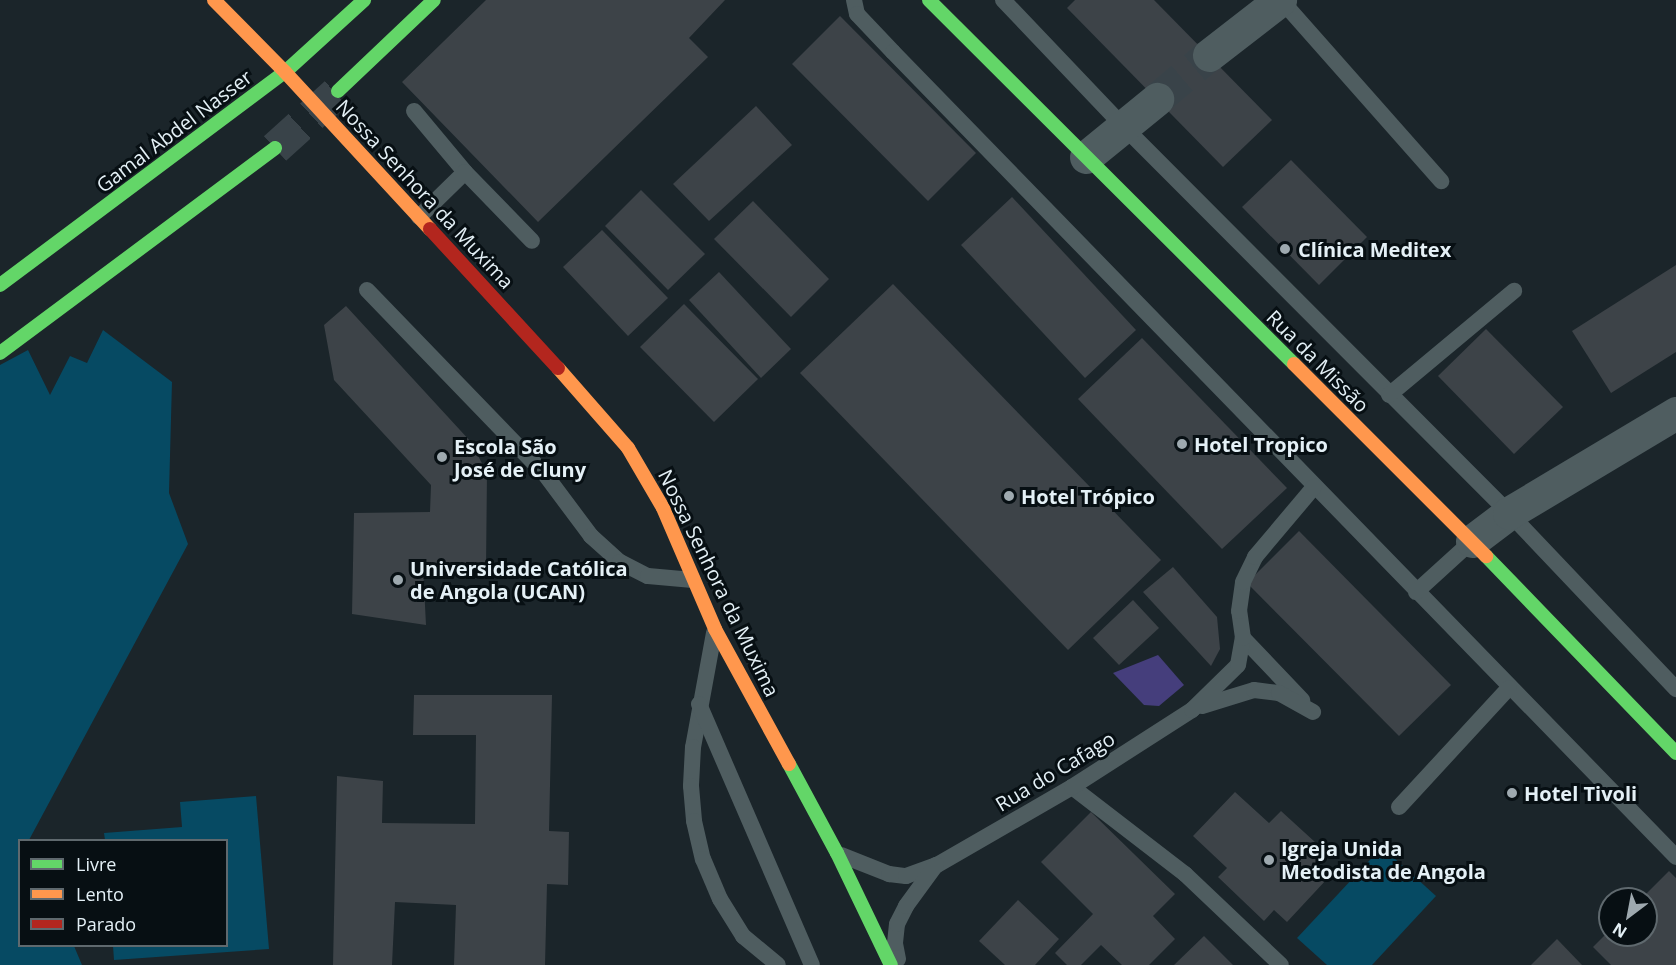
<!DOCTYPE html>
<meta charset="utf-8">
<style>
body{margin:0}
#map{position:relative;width:1676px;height:965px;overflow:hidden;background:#1b252a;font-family:"Open Sans",sans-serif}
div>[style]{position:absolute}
.green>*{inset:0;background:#064a63}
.water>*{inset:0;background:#453e7c}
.building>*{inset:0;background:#3d4348}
.street-tunnel>*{height:33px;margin-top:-16.5px;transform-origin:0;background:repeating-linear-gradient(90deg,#394349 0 33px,transparent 0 49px)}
.secondary-tunnel>*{height:33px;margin-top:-16.5px;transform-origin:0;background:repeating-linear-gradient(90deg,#394349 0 33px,transparent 0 49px)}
.lane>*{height:16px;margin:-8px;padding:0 8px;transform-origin:8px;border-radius:8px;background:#4f5d60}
.street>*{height:33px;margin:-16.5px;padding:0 16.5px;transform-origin:16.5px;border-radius:16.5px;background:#4f5d60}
.fast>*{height:14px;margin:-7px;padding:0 7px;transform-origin:7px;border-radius:7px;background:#63d668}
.slow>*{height:14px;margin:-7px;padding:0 7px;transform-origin:7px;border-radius:7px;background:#ff974d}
.jam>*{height:14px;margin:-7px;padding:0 7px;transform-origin:7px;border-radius:7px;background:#b3261e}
.dots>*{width:16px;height:16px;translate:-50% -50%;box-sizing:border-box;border:3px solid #070f13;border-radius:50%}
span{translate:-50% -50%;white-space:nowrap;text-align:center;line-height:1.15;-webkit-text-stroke:6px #070f13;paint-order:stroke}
.street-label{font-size:20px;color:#e4f0f6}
.poi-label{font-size:20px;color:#e4f0f6;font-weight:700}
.left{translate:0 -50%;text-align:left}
.legend{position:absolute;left:18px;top:839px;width:210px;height:108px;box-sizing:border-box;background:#070f13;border:2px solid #5f696e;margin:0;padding:8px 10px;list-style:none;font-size:18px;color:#e4f0f6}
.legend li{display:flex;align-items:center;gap:12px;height:30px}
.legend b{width:30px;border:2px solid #5f696e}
.north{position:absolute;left:1598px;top:887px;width:60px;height:60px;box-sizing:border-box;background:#070f13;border:2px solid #5f696e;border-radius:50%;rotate:212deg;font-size:16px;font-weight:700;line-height:24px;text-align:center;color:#e4f0f6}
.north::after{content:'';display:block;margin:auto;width:21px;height:27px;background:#9ea9af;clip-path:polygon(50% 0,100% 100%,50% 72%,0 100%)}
</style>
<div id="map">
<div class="green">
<div style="clip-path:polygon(103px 330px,172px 382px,169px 493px,188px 544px,29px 840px,20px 840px,20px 946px,74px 946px,82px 965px,0 965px,0 365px,28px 350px,50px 395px,70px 356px,87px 363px)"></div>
<div style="clip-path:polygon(256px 796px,269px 949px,114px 960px,113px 946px,226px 946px,226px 840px,105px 840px,104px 833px,182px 827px,180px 802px)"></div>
<div style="clip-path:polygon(1382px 847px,1436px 896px,1372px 965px,1327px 965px,1297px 938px)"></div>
</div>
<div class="water">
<div style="clip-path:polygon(1158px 655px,1184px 685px,1159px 706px,1144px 705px,1113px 673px)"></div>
</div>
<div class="building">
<div style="clip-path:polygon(486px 0,725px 0,689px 38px,708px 57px,538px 222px,402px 82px)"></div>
<div style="clip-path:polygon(1075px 0,1154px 0,1272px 120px,1223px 167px,1067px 8px)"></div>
<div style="clip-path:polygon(840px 16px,976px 153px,928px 201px,792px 64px)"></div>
<div style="clip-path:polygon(756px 106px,792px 145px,709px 221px,673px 184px)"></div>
<div style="clip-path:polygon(1291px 160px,1367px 237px,1319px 285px,1242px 207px)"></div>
<div style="clip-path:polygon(641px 190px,705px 254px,668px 290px,605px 226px)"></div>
<div style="clip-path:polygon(1012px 197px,1136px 330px,1085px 378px,961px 245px)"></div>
<div style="clip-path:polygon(753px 201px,829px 279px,791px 317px,714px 239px)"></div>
<div style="clip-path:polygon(602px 230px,668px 298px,628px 336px,563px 267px)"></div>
<div style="clip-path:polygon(1676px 265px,1676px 352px,1611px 393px,1572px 331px)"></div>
<div style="clip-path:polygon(719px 272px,791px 349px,761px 378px,689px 300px)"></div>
<div style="clip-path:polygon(893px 284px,1161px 560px,1068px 650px,800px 373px)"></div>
<div style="clip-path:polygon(684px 304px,758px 379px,714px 422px,640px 347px)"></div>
<div style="clip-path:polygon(346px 306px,471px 442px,487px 473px,486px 569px,423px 566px,426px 625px,352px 614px,354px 513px,430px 512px,431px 485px,334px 380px,324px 325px)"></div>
<div style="clip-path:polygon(1486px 329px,1563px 407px,1514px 454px,1438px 376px)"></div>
<div style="clip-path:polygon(1142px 338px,1287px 488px,1222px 549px,1078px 399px)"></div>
<div style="clip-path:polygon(1299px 531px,1451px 685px,1399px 736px,1247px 583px)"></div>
<div style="clip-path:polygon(1173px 567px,1217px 617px,1220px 649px,1211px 666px,1143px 592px)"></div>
<div style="clip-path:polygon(1133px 600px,1159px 628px,1119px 665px,1093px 638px)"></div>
<div style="clip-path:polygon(414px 695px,552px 695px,549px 831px,569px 832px,568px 885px,547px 884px,545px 965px,454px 965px,456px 905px,395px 902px,392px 965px,333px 965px,337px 776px,383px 781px,382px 823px,475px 824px,476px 735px,413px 735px)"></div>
<div style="clip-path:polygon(1235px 792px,1269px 823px,1281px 811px,1327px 853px,1314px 866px,1327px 879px,1287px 922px,1274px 910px,1264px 921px,1218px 877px,1227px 868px,1193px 836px)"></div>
<div style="clip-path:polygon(1091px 812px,1175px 894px,1153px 916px,1175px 939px,1149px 965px,1122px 965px,1101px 945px,1081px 965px,1067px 965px,1055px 953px,1093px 914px,1041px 862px)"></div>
<div style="clip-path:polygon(1669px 871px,1676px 878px,1676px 965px,1611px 965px,1593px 947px,1610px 930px,1610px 935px,1646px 935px,1646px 899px,1641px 899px)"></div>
<div style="clip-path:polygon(1018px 900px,1059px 939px,1035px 965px,1005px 965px,979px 941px)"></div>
<div style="clip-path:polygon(1204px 936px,1233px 965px,1174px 965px)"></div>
<div style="clip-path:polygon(1557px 939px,1582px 965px,1531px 965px)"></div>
</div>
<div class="street-tunnel">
<div style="left:1157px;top:99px;width:68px;rotate:-40.2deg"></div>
</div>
<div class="secondary-tunnel">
<div style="left:275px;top:148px;width:85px;rotate:-42.1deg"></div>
</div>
<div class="lane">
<div style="left:854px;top:0;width:14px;rotate:78deg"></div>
<div style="left:857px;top:14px;width:52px;rotate:46.5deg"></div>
<div style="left:893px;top:52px;width:1123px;rotate:45.79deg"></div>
<div style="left:1003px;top:0;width:175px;rotate:46.4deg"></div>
<div style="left:1124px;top:127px;width:545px;rotate:45.07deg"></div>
<div style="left:1509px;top:513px;width:243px;rotate:46.5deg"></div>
<div style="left:1281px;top:0;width:242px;rotate:48.5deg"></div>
<div style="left:414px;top:111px;width:80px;rotate:50.1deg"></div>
<div style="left:465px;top:172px;width:96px;rotate:45.8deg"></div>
<div style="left:419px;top:217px;width:64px;rotate:-44.4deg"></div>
<div style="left:367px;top:290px;width:255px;rotate:46deg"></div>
<div style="left:544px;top:473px;width:79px;rotate:53.3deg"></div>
<div style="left:591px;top:536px;width:39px;rotate:42deg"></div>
<div style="left:620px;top:562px;width:31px;rotate:27deg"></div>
<div style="left:648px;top:576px;width:45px;rotate:5.1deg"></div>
<div style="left:1389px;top:395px;width:163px;rotate:-39.8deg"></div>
<div style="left:1416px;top:592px;width:76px;rotate:-42.3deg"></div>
<div style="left:714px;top:633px;width:116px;rotate:100.4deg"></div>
<div style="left:693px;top:747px;width:39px;rotate:93deg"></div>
<div style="left:691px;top:786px;width:35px;rotate:85deg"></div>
<div style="left:694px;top:821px;width:39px;rotate:77deg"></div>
<div style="left:703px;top:859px;width:43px;rotate:67deg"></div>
<div style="left:720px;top:899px;width:44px;rotate:58.1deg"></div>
<div style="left:743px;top:936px;width:45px;rotate:39.6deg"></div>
<div style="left:1243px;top:638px;width:86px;rotate:46.4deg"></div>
<div style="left:699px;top:704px;width:284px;rotate:66.6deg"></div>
<div style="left:1202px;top:706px;width:54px;rotate:-17.1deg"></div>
<div style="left:1254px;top:690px;width:25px;rotate:7deg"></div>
<div style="left:1279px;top:693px;width:39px;rotate:29deg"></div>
<div style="left:1072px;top:787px;width:143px;rotate:37.6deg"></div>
<div style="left:1185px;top:874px;width:132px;rotate:43.5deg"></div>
<div style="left:1399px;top:807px;width:162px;rotate:-47.3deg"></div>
<div style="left:841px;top:855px;width:52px;rotate:21.6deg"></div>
<div style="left:889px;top:874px;width:17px;rotate:7deg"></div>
<div style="left:906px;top:876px;width:33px;rotate:-20deg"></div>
<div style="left:937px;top:865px;width:156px;rotate:-30deg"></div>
<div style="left:1072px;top:787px;width:143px;rotate:-32.7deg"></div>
<div style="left:1192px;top:710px;width:64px;rotate:-44.4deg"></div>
<div style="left:1238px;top:665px;width:27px;rotate:-80deg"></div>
<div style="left:1243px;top:638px;width:27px;rotate:-98deg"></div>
<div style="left:1239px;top:611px;width:29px;rotate:-82deg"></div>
<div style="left:1243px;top:582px;width:28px;rotate:-64deg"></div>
<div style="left:1255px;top:557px;width:92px;rotate:-49.9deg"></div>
<div style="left:898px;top:959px;width:16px;rotate:-101deg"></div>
<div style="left:895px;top:943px;width:19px;rotate:-84deg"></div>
<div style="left:897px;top:924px;width:20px;rotate:-63deg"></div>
<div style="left:906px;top:906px;width:51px;rotate:-53.8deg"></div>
</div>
<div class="street">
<div style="left:1209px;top:55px;width:90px;rotate:-37.8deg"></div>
<div style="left:1086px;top:157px;width:92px;rotate:-39.2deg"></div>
<div style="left:1472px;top:541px;width:46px;rotate:-37.1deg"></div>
<div style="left:1509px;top:513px;width:195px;rotate:-30.9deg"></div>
</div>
<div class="fast">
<div style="left:929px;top:0;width:515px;rotate:44.92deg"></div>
<div style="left:338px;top:91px;width:132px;rotate:-43.5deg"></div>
<div style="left:0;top:285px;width:356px;rotate:-36.8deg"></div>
<div style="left:285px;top:72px;width:107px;rotate:-42.3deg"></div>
<div style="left:0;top:353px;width:343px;rotate:-36.7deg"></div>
<div style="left:1486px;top:556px;width:274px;rotate:46deg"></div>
<div style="left:789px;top:764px;width:101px;rotate:61.7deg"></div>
<div style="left:837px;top:853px;width:124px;rotate:64.3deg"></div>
</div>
<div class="slow">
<div style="left:214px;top:0;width:101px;rotate:45.4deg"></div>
<div style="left:285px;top:72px;width:214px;rotate:47.3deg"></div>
<div style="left:1294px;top:364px;width:272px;rotate:45deg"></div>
<div style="left:558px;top:368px;width:106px;rotate:48.8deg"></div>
<div style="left:628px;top:448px;width:69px;rotate:59.7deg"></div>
<div style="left:663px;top:508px;width:132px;rotate:66.7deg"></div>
<div style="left:715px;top:629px;width:154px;rotate:61.3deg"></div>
</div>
<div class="jam">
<div style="left:430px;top:229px;width:189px;rotate:47.4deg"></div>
</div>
<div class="dots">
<div style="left:1285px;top:249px;background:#9ea9af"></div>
<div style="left:1182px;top:444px;background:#9ea9af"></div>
<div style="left:442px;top:457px;background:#9ea9af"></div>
<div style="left:1009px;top:496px;background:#9ea9af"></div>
<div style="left:398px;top:580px;background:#9ea9af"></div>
<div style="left:1512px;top:793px;background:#9ea9af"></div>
<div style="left:1269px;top:860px;background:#9ea9af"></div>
</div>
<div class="street-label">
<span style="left:174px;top:131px;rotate:-37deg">Gamal Abdel Nasser</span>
<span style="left:425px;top:194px;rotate:47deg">Nossa Senhora da Muxima</span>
<span style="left:1318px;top:361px;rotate:45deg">Rua da Missão</span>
<span style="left:719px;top:583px;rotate:64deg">Nossa Senhora da Muxima</span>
<span style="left:1055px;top:771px;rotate:-31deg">Rua do Cafago</span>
</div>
<div class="poi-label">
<span class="left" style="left:1298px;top:249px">Clínica Meditex</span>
<span class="left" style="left:1194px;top:444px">Hotel Tropico</span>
<span class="left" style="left:454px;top:458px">Escola São<br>José de Cluny</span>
<span class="left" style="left:1021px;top:496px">Hotel Trópico</span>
<span class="left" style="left:410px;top:580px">Universidade Católica<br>de Angola (UCAN)</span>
<span class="left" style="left:1524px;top:793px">Hotel Tivoli</span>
<span class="left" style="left:1281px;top:860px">Igreja Unida<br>Metodista de Angola</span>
</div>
<ul class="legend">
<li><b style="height:8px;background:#63d668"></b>Livre</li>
<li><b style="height:8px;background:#ff974d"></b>Lento</li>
<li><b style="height:8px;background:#b3261e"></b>Parado</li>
</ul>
<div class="north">N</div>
</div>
